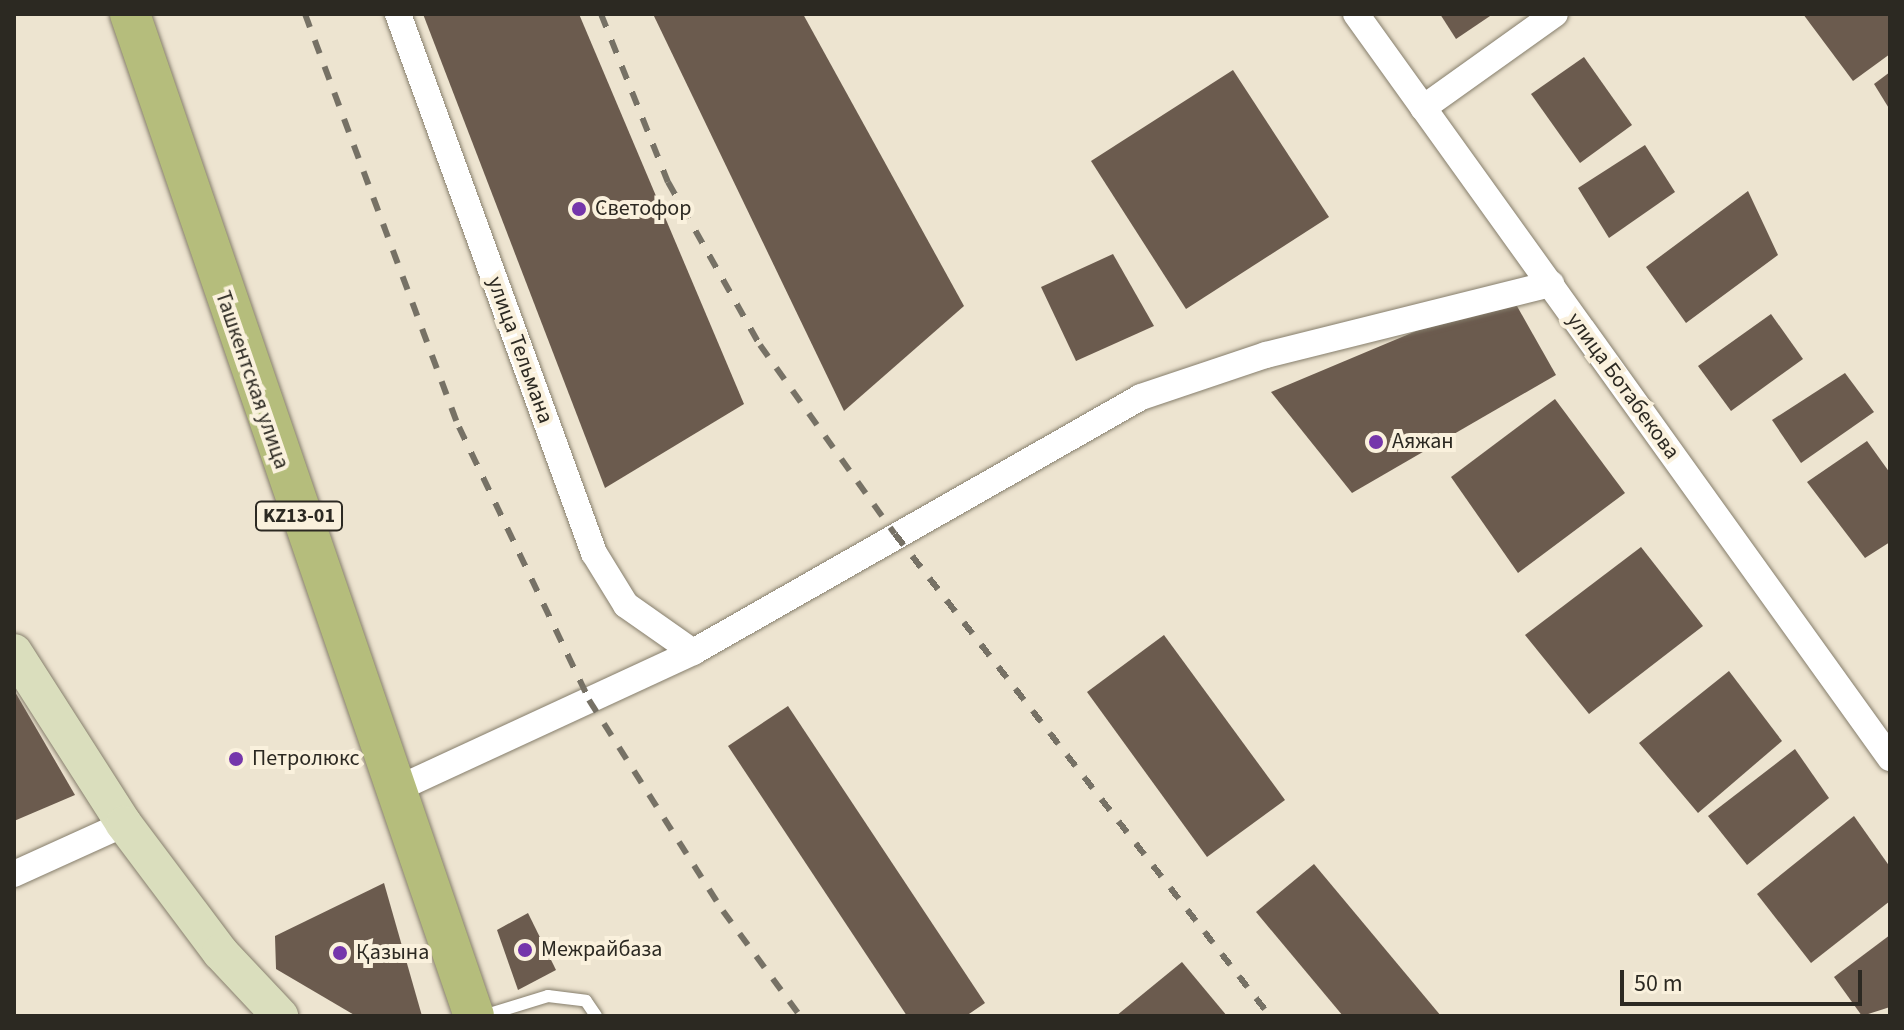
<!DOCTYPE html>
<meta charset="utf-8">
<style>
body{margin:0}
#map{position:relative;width:1904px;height:1030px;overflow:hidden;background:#ede4d0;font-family:"Source Sans 3",sans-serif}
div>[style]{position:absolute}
.building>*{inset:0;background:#6b5b4e}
.roads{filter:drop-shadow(0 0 2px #867e6c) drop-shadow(0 0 2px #867e6c)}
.lane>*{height:12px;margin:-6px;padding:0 6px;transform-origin:6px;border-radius:6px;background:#fff}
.street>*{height:26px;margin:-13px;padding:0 13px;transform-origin:13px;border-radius:13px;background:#fff}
.secondary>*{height:36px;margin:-18px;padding:0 18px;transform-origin:18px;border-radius:18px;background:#dadebd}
.primary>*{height:40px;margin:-20px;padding:0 20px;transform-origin:20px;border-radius:20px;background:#b5bd7c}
.rail>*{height:6px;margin-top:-3px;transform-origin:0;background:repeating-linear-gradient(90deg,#767165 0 14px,transparent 0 28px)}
.dots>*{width:22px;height:22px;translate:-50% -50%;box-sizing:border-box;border:4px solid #faf1dd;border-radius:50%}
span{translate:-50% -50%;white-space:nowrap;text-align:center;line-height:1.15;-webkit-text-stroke:8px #faf1dd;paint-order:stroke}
.shield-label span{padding:2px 6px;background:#faf1dd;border:2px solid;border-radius:6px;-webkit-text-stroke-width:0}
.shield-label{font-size:20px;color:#2c2922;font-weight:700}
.poi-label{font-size:22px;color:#2c2922}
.left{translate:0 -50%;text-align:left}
.street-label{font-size:22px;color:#2c2922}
.frame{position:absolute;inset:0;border:16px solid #2c2922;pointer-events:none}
.scale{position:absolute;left:1620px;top:970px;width:242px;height:36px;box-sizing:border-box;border:4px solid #2c2922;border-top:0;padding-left:10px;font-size:24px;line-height:28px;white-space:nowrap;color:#2c2922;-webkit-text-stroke:6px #faf1dd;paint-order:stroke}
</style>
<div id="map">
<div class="building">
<div style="clip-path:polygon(423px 14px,579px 14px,744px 404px,605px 488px)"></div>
<div style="clip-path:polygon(653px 14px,803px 14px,964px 306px,844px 411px)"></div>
<div style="clip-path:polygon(1440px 14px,1493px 14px,1456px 39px)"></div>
<div style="clip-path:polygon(1803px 14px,1890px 14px,1890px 54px,1853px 81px)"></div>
<div style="clip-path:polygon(1584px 57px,1632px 125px,1580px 163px,1531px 94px)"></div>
<div style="clip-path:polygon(1233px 70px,1329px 217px,1186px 309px,1091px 161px)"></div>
<div style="clip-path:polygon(1890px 72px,1890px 110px,1874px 84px)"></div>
<div style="clip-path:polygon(1645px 145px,1675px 192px,1609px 238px,1578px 188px)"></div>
<div style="clip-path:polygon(1748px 191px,1778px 255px,1686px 323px,1646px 267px)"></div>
<div style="clip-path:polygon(1113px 254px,1154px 326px,1076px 361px,1041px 287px)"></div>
<div style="clip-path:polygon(1509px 292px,1556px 375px,1352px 493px,1271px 392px)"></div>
<div style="clip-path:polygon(1771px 314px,1803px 359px,1731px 411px,1698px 366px)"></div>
<div style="clip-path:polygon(1845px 373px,1874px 412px,1801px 463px,1772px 420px)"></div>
<div style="clip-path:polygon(1555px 399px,1625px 493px,1518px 573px,1451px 477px)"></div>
<div style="clip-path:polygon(1867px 441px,1890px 473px,1890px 542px,1865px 558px,1807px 482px)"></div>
<div style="clip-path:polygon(1641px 547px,1703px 626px,1589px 714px,1525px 635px)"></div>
<div style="clip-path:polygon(1164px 635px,1285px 800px,1207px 857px,1087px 692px)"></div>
<div style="clip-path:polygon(1729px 671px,1782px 741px,1698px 813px,1639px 743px)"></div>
<div style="clip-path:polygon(14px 690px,75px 795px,14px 821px)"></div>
<div style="clip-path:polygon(788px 706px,985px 1003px,966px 1016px,907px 1016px,728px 746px)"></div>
<div style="clip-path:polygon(1795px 749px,1829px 798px,1747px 865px,1708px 816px)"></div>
<div style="clip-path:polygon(1854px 816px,1890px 867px,1890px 901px,1811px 963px,1757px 894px)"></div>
<div style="clip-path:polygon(1314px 864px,1441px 1016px,1343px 1016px,1256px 912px)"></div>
<div style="clip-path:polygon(384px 883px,422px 1016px,356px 1016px,276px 969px,275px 936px)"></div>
<div style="clip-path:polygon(528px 913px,556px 970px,518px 990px,497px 930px)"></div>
<div style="clip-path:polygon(1890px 935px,1890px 1007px,1862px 1016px,1834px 977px)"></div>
<div style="clip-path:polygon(1182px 962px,1227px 1016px,1116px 1016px)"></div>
</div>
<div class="roads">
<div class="lane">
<div style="left:483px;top:1016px;width:68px;rotate:-17.1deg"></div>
<div style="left:548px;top:996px;width:38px;rotate:7deg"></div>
<div style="left:586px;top:1001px;width:18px;rotate:56deg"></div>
</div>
<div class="street">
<div style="left:398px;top:14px;width:574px;rotate:70.02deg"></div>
<div style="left:594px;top:553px;width:61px;rotate:58.4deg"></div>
<div style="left:626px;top:605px;width:82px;rotate:35deg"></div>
<div style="left:1356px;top:14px;width:916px;rotate:54.33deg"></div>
<div style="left:1423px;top:108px;width:162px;rotate:-35.5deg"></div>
<div style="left:397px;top:789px;width:326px;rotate:-24.8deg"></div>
<div style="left:693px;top:652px;width:515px;rotate:-29.65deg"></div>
<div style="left:1141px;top:397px;width:132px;rotate:-18.6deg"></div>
<div style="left:1266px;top:355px;width:294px;rotate:-14deg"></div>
<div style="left:14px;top:874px;width:121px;rotate:-24.4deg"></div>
</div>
<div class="secondary">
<div style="left:14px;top:652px;width:204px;rotate:57.4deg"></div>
<div style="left:124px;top:824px;width:160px;rotate:53.1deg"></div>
<div style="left:220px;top:952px;width:88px;rotate:46.8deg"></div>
</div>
<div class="primary">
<div style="left:130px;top:14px;width:1059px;rotate:71.05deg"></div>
</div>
</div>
<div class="rail">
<div style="left:305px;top:14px;width:441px;rotate:69.6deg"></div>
<div style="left:459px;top:427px;width:302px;rotate:64.5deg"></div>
<div style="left:589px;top:700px;width:250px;rotate:57.6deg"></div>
<div style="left:723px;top:911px;width:130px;rotate:53.7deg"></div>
<div style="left:601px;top:14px;width:181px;rotate:68.3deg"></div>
<div style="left:668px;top:182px;width:187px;rotate:60.6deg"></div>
<div style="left:760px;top:345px;width:232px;rotate:54.5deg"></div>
<div style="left:895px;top:534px;width:611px;rotate:52.12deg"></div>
</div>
<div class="dots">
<div style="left:579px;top:209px;background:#7536ab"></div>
<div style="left:1376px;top:442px;background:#7536ab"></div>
<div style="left:236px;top:759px;background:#7536ab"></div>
<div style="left:525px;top:950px;background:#7536ab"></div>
<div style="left:340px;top:953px;background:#7536ab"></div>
</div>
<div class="shield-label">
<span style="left:299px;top:516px">KZ13-01</span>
</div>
<div class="poi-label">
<span class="left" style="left:595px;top:209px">Светофор</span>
<span class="left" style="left:1392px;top:442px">Аяжан</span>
<span class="left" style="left:252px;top:759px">Петролюкс</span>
<span class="left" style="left:541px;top:950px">Межрайбаза</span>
<span class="left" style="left:356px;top:953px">Қазына</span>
</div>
<div class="street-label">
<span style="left:520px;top:350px;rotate:70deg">улица Тельмана</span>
<span style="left:252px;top:380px;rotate:71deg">Ташкентская улица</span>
<span style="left:1623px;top:386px;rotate:54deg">улица Ботабекова</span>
</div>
<div class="frame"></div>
<div class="scale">50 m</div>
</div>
